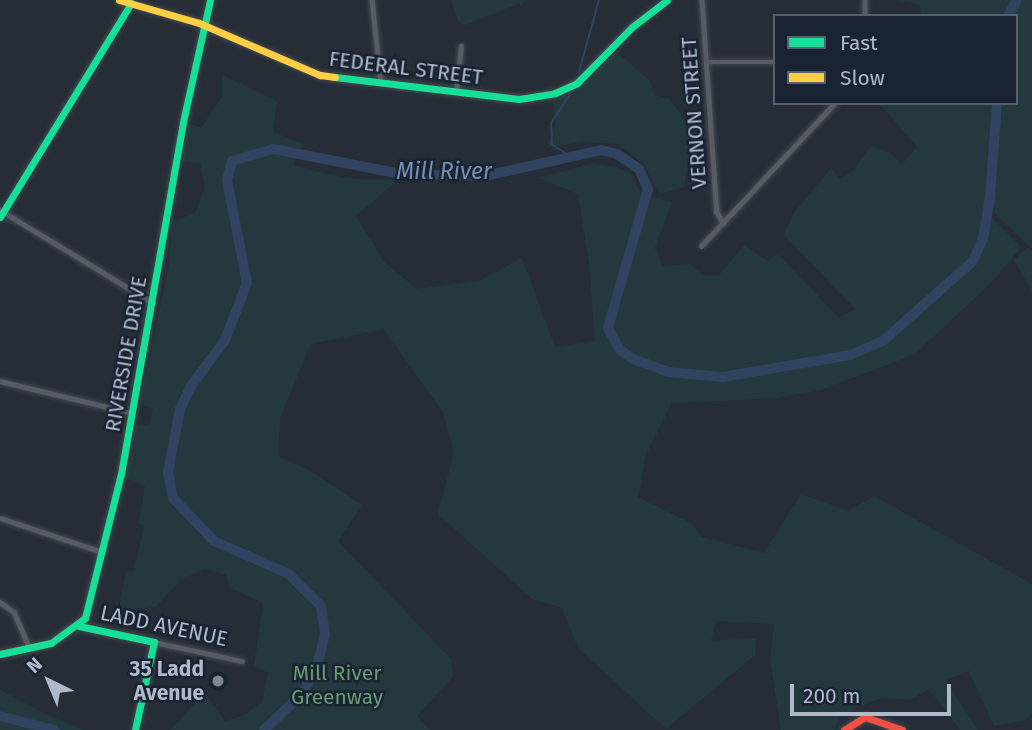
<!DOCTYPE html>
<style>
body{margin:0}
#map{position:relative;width:1032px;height:730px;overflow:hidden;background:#262d37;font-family:"Fira Sans",sans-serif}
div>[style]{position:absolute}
.green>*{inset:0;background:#23393d}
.stream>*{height:2px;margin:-1px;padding:0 1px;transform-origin:1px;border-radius:1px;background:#304360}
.river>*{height:10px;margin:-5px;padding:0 5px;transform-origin:5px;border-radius:5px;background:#304360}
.roads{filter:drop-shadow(0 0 2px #444850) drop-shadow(0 0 2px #444850)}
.street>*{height:4.5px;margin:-2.25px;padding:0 2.25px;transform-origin:2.25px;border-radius:2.25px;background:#575c64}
.fast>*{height:7px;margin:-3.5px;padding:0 3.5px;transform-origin:3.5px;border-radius:3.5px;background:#16e098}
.slow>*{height:7px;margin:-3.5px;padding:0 3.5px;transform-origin:3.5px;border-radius:3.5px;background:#ffcf43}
.jam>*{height:7px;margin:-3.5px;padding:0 3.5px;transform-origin:3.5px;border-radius:3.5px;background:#f24e42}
.dots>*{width:19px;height:19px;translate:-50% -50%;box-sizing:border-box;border:4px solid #1a2332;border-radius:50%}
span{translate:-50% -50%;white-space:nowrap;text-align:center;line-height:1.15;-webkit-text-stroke:5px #1a2332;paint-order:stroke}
.street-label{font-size:21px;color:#b0b9c9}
.poi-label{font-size:21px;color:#b0b9c9;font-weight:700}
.right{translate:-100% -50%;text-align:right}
.park-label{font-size:21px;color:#649d72}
.water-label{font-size:23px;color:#748eb4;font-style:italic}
.legend{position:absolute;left:773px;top:14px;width:245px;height:91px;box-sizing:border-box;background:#1a2332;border:2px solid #565f6e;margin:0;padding:9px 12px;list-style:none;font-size:21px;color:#b0b9c9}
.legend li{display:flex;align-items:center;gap:14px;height:35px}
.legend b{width:35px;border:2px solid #565f6e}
.north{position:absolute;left:14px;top:646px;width:70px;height:70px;-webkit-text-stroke:5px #1a2332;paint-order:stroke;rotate:317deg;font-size:19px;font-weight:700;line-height:28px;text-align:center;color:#b0b9c9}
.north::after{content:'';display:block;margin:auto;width:24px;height:32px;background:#b0b9c9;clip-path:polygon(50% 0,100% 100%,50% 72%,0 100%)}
.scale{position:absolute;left:790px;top:684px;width:161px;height:32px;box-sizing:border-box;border:4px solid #b0b9c9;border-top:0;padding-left:9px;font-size:21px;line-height:24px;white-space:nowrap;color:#b0b9c9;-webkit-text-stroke:5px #1a2332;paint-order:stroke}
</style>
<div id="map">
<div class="green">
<div style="clip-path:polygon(451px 0,526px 0,520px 8px,520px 3px,466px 25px,459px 23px)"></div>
<div style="clip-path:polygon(899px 0,1032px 0,1032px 249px,987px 206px,986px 212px,1021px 247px,991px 283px,915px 354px,824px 389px,778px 398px,672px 403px,646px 455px,638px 497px,691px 523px,702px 537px,764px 553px,801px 494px,848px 511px,874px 496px,1032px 584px,1032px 713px,1024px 721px,994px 726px,969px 671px,945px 680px,978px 730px,960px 730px,929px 689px,910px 700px,881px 698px,841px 715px,834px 730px,781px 730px,770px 659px,774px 624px,716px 621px,711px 641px,756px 638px,755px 655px,666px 729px,578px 648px,562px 608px,532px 599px,438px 514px,454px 452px,443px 412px,383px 329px,311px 344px,280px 418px,278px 456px,309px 470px,362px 505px,338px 541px,451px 659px,453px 677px,417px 716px,430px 730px,170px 730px,205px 693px,225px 721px,243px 716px,262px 702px,268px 673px,254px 666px,263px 603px,229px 587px,226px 575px,205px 569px,180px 580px,156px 607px,118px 611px,126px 571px,134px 571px,144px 526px,139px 523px,145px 485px,127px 479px,136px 424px,149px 425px,153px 409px,140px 403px,169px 265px,172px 222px,195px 213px,205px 188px,200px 163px,181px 162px,189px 123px,201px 128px,222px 97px,222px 75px,277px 101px,273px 132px,303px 144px,293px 165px,343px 178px,398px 180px,356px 216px,384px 262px,417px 289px,481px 280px,522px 258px,555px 347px,595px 341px,589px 262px,578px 194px,538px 178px,594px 163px,628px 171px,642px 194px,672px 202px,655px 248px,663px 266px,690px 264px,703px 275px,719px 275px,744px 245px,767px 261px,778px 254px,839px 318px,855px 309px,784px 235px,794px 213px,831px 168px,840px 179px,853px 171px,870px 147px,889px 152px,902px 164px,917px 147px,879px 103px,1016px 103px,1016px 16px,921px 16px,920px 5px)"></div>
<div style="clip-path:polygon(617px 52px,650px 81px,654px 95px,669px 99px,700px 138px,688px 162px,684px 187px,660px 194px,644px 165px,618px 144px,582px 142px,547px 148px,556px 122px,552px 100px,574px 93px)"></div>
<div style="clip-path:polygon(1028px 247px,1032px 251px,1032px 291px,1014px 260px)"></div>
<div style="clip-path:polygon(0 690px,52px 717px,85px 730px,0 730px)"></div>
</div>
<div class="stream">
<div style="left:579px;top:72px;width:75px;rotate:-74.5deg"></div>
<div style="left:570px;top:94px;width:35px;rotate:123deg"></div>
<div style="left:551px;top:123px;width:22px;rotate:87deg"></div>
<div style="left:552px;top:145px;width:21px;rotate:31deg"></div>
</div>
<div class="river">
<div style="left:1008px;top:16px;width:18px;rotate:-61deg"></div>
<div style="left:0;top:716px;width:56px;rotate:14.5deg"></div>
<div style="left:264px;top:730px;width:51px;rotate:-43.4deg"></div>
<div style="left:301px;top:695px;width:33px;rotate:-61deg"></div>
<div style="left:317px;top:666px;width:33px;rotate:-76deg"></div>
<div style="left:325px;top:634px;width:28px;rotate:-98deg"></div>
<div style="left:321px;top:606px;width:45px;rotate:-135deg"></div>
<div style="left:289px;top:574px;width:82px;rotate:-156.3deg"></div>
<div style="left:214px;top:541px;width:59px;rotate:-133.6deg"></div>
<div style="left:173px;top:498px;width:26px;rotate:-101deg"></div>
<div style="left:168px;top:472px;width:64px;rotate:-79.2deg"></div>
<div style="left:180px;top:409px;width:25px;rotate:-64deg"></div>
<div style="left:191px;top:386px;width:57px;rotate:-53.5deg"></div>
<div style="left:225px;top:340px;width:61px;rotate:-68.9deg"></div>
<div style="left:247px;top:283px;width:105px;rotate:-101deg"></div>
<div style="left:227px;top:180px;width:20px;rotate:-75deg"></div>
<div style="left:232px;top:161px;width:43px;rotate:-16.3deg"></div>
<div style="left:273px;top:149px;width:131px;rotate:11deg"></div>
<div style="left:402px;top:174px;width:83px;rotate:1.4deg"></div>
<div style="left:485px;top:176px;width:119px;rotate:-12.6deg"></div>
<div style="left:601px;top:150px;width:16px;rotate:14deg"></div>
<div style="left:617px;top:154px;width:27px;rotate:34deg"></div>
<div style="left:639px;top:169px;width:22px;rotate:66deg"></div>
<div style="left:648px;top:189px;width:145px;rotate:106.1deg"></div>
<div style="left:608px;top:328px;width:24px;rotate:62deg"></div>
<div style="left:619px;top:349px;width:17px;rotate:36deg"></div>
<div style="left:633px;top:359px;width:38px;rotate:20deg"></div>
<div style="left:669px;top:372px;width:54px;rotate:5.3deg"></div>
<div style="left:723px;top:377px;width:129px;rotate:-9.8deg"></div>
<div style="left:850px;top:355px;width:36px;rotate:-23deg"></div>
<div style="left:883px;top:341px;width:120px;rotate:-41.6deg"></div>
<div style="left:973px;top:261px;width:24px;rotate:-66deg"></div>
<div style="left:983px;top:239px;width:43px;rotate:-80.5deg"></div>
<div style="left:990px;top:197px;width:94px;rotate:-85.7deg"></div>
</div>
<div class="roads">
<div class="street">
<div style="left:372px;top:0;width:83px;rotate:83.8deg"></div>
<div style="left:702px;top:0;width:213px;rotate:86deg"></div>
<div style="left:717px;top:212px;width:13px;rotate:61deg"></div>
<div style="left:865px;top:0;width:16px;rotate:90deg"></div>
<div style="left:707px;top:62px;width:68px"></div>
<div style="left:456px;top:92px;width:46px;rotate:-83.8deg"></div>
<div style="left:0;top:210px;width:179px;rotate:31.3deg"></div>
<div style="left:701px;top:246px;width:196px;rotate:-46.9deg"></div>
<div style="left:0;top:381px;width:136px;rotate:13.6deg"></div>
<div style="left:0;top:518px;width:108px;rotate:18.4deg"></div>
<div style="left:0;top:602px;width:17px;rotate:36deg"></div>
<div style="left:14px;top:612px;width:40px;rotate:66.6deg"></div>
<div style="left:154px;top:642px;width:90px;rotate:12.2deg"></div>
</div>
<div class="fast">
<div style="left:335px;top:77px;width:185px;rotate:6.8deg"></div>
<div style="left:519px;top:99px;width:36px;rotate:-9deg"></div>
<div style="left:555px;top:93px;width:24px;rotate:-24deg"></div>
<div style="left:577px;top:83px;width:78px;rotate:-45.5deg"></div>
<div style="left:632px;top:27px;width:44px;rotate:-37.6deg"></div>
<div style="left:0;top:217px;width:251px;rotate:-58.5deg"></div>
<div style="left:79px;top:626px;width:77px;rotate:12deg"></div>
<div style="left:154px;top:642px;width:90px;rotate:102.2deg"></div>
<div style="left:0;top:654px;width:52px;rotate:-12.2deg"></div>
<div style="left:51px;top:643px;width:42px;rotate:-36.3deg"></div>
<div style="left:85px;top:618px;width:148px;rotate:-76deg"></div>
<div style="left:121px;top:474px;width:357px;rotate:-80deg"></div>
<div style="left:183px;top:122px;width:125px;rotate:-77.5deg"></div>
</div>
<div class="slow">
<div style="left:119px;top:0;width:83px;rotate:16deg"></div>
<div style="left:199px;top:23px;width:132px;rotate:23.3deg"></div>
<div style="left:320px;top:75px;width:15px;rotate:8deg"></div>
</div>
<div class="jam">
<div style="left:844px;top:730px;width:25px;rotate:-32deg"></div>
<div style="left:865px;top:717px;width:39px;rotate:19deg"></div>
</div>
</div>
<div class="dots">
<div style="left:218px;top:681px;background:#808896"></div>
</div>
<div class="street-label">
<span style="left:406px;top:68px;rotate:7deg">FEDERAL STREET</span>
<span style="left:694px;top:113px;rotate:-94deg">VERNON STREET</span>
<span style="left:126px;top:354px;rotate:-80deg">RIVERSIDE DRIVE</span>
<span style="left:164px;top:626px;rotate:12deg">LADD AVENUE</span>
</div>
<div class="poi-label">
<span class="right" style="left:204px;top:681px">35 Ladd<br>Avenue</span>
</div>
<div class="park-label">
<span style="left:337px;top:685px">Mill River<br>Greenway</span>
</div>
<div class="water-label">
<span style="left:444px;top:171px">Mill River</span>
</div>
<ul class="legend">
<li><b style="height:9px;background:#16e098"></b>Fast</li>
<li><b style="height:9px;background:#ffcf43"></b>Slow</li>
</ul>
<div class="north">N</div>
<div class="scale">200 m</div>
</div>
